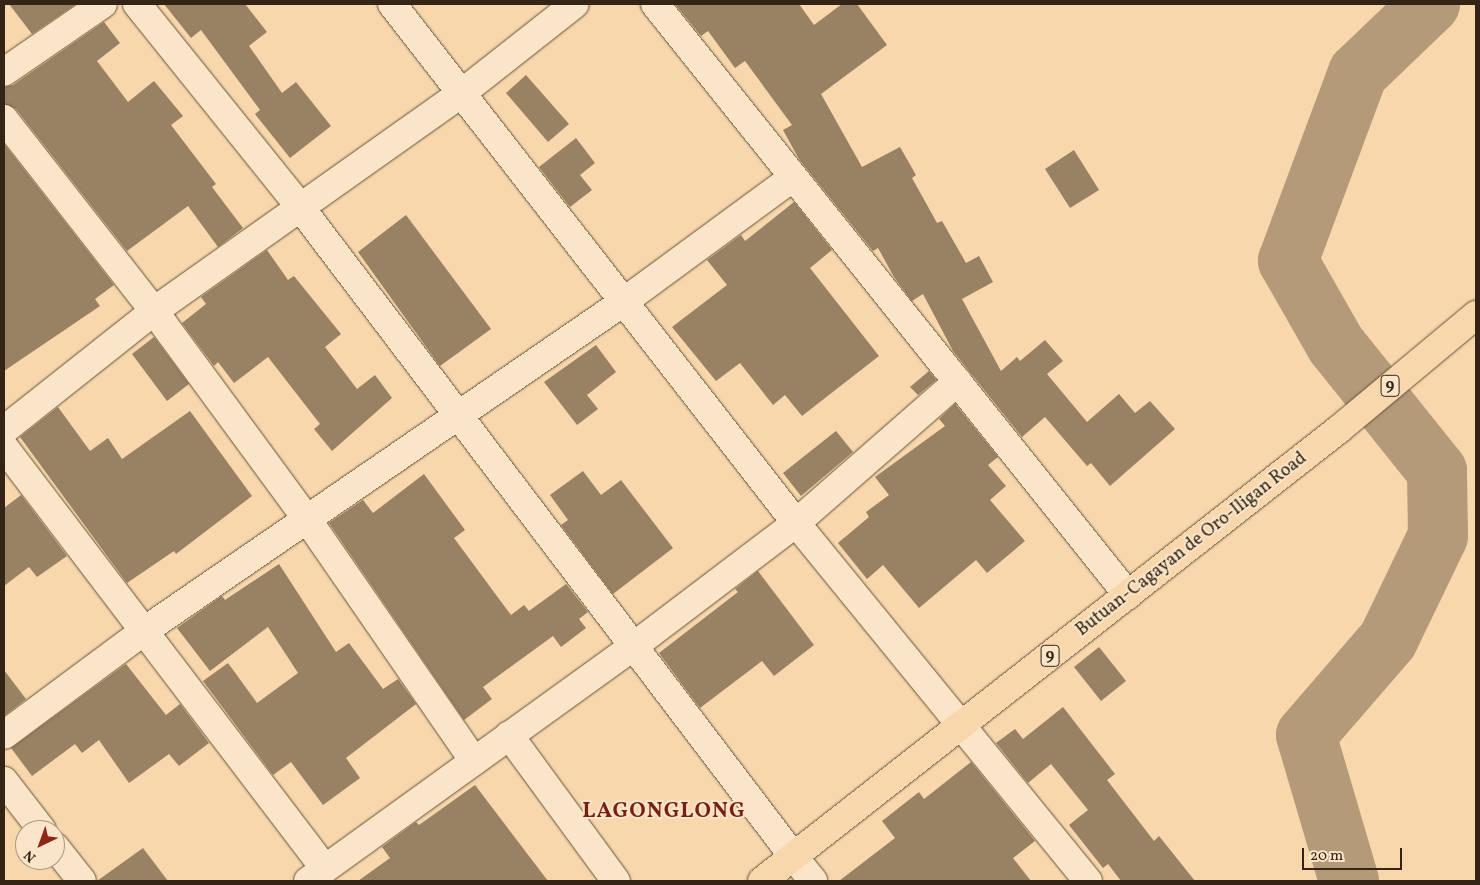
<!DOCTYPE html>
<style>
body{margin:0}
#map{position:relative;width:1480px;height:885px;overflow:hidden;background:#f7d7ab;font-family:Vollkorn,serif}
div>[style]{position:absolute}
.river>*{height:60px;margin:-30px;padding:0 30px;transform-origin:30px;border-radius:30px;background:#b49a78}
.building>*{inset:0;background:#998163}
.roads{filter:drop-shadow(0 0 1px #64513a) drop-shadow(0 0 1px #64513a)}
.street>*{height:28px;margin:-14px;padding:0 14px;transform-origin:14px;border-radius:14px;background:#fae5c8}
.secondary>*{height:28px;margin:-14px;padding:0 14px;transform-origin:14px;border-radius:14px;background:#fae5c8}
.highway>*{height:28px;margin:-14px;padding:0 14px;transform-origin:14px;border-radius:14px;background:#f7d7ab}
span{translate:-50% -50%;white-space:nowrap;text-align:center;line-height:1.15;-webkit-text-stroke:4px #fae5c8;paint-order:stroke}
.shield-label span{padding:1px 4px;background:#fae5c8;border:1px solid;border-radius:4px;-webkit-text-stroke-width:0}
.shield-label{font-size:16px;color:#332415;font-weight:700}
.street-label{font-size:18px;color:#332415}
.district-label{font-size:22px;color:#7a1f14;font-weight:700;letter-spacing:1px}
.frame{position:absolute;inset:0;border:5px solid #332415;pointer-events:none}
.north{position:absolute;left:15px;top:820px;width:50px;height:50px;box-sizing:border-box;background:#fae5c8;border:1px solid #aa9880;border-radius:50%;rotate:222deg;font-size:14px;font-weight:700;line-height:20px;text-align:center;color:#332415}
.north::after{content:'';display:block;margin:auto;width:18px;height:22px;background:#8f2418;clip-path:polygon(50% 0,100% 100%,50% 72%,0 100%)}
.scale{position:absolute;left:1302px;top:848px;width:100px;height:22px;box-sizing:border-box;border:2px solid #332415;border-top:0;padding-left:6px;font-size:15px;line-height:18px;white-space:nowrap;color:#332415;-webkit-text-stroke:4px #fae5c8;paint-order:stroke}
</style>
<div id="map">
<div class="river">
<div style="left:1349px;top:881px;width:152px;rotate:-106.4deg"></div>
<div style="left:1306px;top:735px;width:125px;rotate:-49.2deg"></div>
<div style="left:1388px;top:640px;width:115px;rotate:-64.3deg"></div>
<div style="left:1438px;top:536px;width:65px;rotate:-90.9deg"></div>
<div style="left:1437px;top:471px;width:161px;rotate:-128.7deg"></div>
<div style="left:1336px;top:345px;width:97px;rotate:-119.7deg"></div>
<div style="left:1288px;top:261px;width:201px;rotate:-69.6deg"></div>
<div style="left:1358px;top:73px;width:100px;rotate:-43.8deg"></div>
</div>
<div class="building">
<div style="clip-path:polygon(9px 4px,76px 4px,32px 34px)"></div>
<div style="clip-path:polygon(164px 4px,245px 4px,267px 32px,249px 46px,282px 93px,296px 82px,331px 126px,290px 158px,255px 114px,260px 110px,201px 30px,191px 38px)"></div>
<div style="clip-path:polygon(675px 4px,799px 4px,814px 25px,842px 4px,857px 4px,887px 45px,821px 94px,862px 167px,900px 147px,916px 175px,912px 178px,937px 223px,942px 221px,966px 263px,979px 256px,993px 282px,962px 299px,1001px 371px,1017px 357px,1020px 361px,1045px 340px,1063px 361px,1047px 374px,1087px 422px,1119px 394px,1135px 413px,1150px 401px,1175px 429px,1110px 486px,1091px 463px,1087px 466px,1045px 417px,1022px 437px,953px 351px,923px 294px,912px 301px,894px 277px,878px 248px,873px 251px,799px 159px,783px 130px,792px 125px,745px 61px,735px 68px,708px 31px,701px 36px)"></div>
<div style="clip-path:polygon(104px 22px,120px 43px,97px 61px,128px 102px,154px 81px,183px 116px,171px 125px,216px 184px,212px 187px,243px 228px,218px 247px,188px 206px,127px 251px,16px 109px,4px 104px,4px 87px,13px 85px)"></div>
<div style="clip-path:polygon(526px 75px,569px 124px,548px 142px,506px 93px)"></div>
<div style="clip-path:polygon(576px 138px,595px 163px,580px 175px,592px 190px,570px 207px,539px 167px)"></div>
<div style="clip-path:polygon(4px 144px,114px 285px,95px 299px,100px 306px,4px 371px)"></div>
<div style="clip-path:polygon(1074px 150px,1099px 190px,1070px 208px,1045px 169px)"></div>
<div style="clip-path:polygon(794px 202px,832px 250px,810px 268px,879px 356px,802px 416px,785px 395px,773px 405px,740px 363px,716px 381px,672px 327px,727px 285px,707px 260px,741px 235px,745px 241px)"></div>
<div style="clip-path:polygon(406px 215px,491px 329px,440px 366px,358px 252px)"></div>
<div style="clip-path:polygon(267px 250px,288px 280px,294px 276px,341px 334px,325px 347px,357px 389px,375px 375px,392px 398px,332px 451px,314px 429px,320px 424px,268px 357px,234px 383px,218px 362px,214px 366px,182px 323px,206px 304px,201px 297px)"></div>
<div style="clip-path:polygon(154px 337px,189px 384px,167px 401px,132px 354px)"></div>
<div style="clip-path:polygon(596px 345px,616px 372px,587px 395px,598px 409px,577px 425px,544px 382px)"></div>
<div style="clip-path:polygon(929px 371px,936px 380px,918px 395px,910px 387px)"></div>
<div style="clip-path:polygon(955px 404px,998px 457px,988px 465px,1006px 486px,990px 500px,1025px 541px,987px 573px,976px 560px,919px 608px,883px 565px,867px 579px,838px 543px,869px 517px,866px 512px,889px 495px,875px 477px,945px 426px,939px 419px)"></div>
<div style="clip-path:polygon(58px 407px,90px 451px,108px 438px,122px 459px,190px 411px,252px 496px,176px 554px,174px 551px,127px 583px,20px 437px)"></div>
<div style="clip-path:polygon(836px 431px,853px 452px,801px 496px,783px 473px)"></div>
<div style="clip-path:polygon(583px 471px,601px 495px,621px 480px,673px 548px,613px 594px,561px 525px,568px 520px,550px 495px)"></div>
<div style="clip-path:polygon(424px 474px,465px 530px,454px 538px,511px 615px,524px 605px,529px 611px,566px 584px,588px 612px,579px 619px,586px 628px,561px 647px,553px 636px,483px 687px,492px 699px,464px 720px,329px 523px,363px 500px,373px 513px)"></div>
<div style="clip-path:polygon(21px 495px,67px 556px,37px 577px,29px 567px,4px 586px,4px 508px)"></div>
<div style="clip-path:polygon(279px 564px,336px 652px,349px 643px,383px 689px,398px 679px,416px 704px,346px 758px,360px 778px,323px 805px,291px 762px,273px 775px,203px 681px,228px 663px,257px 703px,298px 673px,268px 627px,210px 671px,177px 628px,222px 596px,225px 600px)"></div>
<div style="clip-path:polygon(758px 571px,814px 645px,774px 676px,762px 661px,700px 708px,659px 653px,738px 592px,735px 589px)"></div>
<div style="clip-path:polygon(1099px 647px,1126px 681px,1101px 701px,1074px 667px)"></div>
<div style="clip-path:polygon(126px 664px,166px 715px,180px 704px,209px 743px,179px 766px,169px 754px,129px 783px,99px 740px,82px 753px,75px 744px,32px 776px,11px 748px)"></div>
<div style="clip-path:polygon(4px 670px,26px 699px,4px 716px)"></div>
<div style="clip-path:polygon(1063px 707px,1115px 774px,1107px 780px,1154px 841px,1159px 836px,1195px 881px,1121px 881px,1108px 864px,1103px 868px,1069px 825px,1088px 810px,1051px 764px,1028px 783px,996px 743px,1015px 729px,1023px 739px)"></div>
<div style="clip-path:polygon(971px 762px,1035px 841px,1013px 858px,1031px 881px,839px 881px,895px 838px,882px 821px,919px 792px,924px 799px)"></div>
<div style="clip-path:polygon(475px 785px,548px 881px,358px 881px,390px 858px,382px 847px,416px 822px,419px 825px)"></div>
<div style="clip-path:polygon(143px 848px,168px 881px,97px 881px)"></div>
</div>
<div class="roads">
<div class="street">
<div style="left:392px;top:4px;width:658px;rotate:52.1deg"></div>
<div style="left:796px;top:523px;width:462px;rotate:50.8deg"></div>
<div style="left:655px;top:4px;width:757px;rotate:51.33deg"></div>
<div style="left:4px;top:72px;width:120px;rotate:-34.5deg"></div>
<div style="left:4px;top:119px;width:244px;rotate:52deg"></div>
<div style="left:154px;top:311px;width:258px;rotate:53.7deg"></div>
<div style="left:307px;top:519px;width:294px;rotate:55.4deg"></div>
<div style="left:4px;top:430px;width:191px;rotate:-38.4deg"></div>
<div style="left:154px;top:311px;width:379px;rotate:-35.3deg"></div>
<div style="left:463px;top:92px;width:142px;rotate:-38.2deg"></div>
<div style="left:4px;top:447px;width:530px;rotate:52.74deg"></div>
<div style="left:4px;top:735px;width:174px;rotate:-36.6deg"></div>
<div style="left:144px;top:631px;width:580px;rotate:-34.46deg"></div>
<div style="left:622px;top:303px;width:211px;rotate:-36.3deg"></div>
<div style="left:509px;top:735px;width:181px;rotate:53.8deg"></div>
<div style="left:793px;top:856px;width:32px;rotate:51deg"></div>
<div style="left:308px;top:881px;width:402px;rotate:-35.8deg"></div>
<div style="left:634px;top:646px;width:203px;rotate:-37.2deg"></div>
<div style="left:796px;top:523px;width:215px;rotate:-41.2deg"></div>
</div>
<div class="secondary">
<div style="left:137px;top:4px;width:260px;rotate:51.2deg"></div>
<div style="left:300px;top:207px;width:815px;rotate:52.78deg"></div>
<div style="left:4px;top:781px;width:62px;rotate:52.2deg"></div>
<div style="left:55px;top:847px;width:43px;rotate:51.5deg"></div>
</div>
<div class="highway">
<div style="left:762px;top:881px;width:732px;rotate:-38.06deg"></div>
<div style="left:1338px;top:430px;width:180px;rotate:-39.8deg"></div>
</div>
</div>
<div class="shield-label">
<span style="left:1390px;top:386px">9</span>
<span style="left:1050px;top:656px">9</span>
</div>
<div class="street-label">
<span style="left:1192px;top:545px;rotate:-38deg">Butuan-Cagayan de Oro-Iligan Road</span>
</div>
<div class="district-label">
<span style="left:664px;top:812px">LAGONGLONG</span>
</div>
<div class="frame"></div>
<div class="north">N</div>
<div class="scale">20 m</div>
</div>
